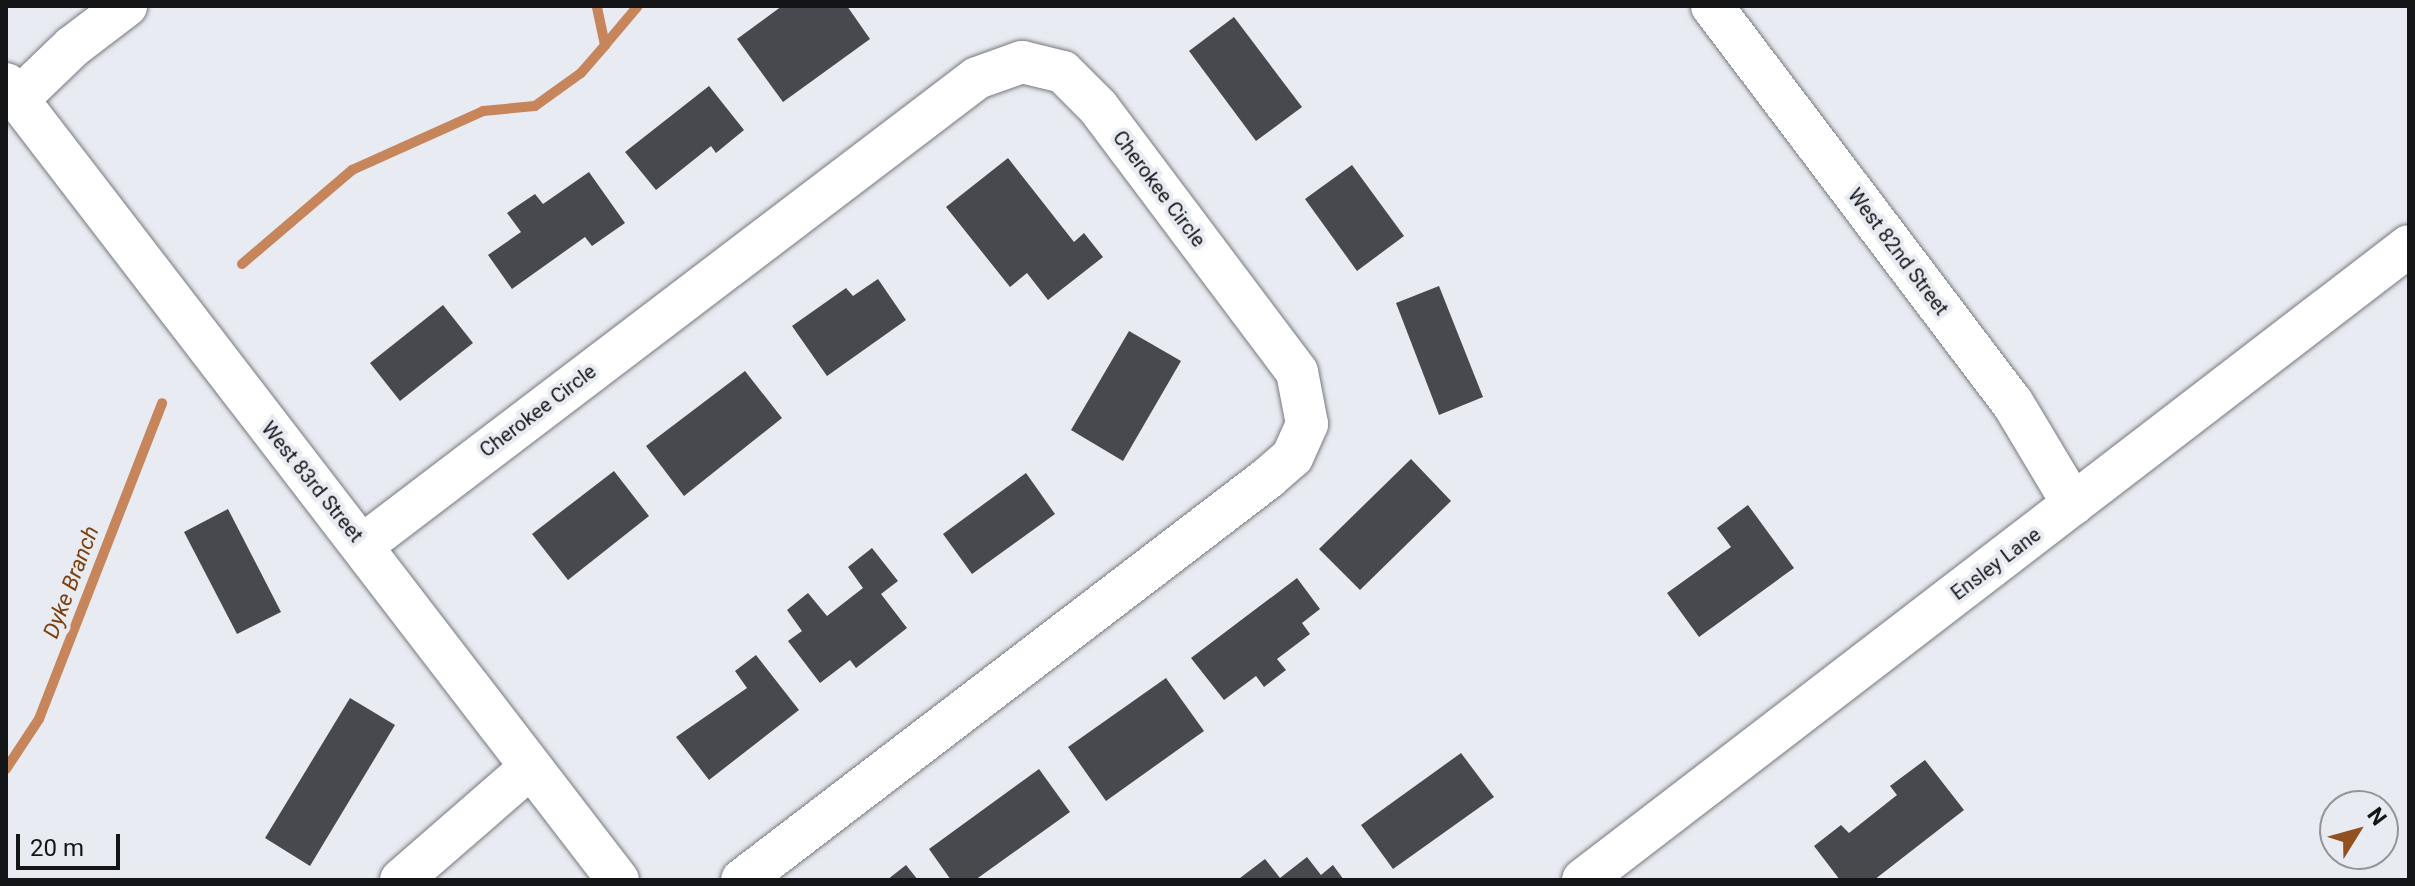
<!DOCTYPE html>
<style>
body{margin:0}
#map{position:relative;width:2415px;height:886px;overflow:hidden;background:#e8ebf1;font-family:Roboto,sans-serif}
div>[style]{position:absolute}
.stream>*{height:10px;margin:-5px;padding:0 5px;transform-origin:5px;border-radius:5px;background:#c7855b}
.building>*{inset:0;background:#47494f}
.roads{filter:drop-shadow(0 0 2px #76797f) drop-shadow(0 0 2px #76797f)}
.minor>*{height:42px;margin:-21px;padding:0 21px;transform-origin:21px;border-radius:21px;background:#fff}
span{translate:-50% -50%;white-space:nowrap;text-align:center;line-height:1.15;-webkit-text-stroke:8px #e8ebf1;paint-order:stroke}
.street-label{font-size:20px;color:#141517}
.water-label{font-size:22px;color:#7e4010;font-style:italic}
.frame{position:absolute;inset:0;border:8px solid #141517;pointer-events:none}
.north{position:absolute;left:2319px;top:790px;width:80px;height:80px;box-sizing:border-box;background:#e8ebf1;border:2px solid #93959a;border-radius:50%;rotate:53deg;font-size:22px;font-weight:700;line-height:32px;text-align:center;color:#141517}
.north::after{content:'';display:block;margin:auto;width:28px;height:36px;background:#924f1f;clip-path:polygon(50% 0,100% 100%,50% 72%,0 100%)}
.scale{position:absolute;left:16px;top:834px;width:104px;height:36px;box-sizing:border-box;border:4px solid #141517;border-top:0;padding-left:10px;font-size:24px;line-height:28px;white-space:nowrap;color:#141517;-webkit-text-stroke:6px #e8ebf1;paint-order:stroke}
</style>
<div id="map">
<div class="stream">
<div style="left:605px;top:45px;width:51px;rotate:-49.8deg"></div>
<div style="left:242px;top:264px;width:145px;rotate:-40.5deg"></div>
<div style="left:352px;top:170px;width:144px;rotate:-24.2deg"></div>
<div style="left:483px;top:111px;width:52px;rotate:-5.5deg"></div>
<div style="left:535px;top:106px;width:57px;rotate:-35.7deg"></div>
<div style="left:581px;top:73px;width:37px;rotate:-49deg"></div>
<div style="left:605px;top:45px;width:40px;rotate:-102deg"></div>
<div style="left:6px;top:769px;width:60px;rotate:-56.6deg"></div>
<div style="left:39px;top:719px;width:339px;rotate:-68.7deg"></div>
</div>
<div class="building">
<div style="clip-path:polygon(782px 6px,847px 6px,870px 39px,783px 102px,737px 39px)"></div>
<div style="clip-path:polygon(1234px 17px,1302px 107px,1256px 141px,1189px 51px)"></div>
<div style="clip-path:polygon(709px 86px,744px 130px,716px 153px,711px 146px,656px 190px,625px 152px)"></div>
<div style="clip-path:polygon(1008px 158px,1074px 242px,1084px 233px,1103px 257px,1048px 300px,1027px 273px,1010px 287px,946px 207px)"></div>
<div style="clip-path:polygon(1352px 165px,1404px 236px,1357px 271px,1305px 199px)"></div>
<div style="clip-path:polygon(589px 172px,625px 223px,592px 246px,585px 237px,512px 289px,488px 255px,521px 232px,507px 213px,535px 194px,543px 204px)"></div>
<div style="clip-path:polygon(878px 279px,906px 320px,827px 376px,792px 326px,846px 288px,853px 296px)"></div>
<div style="clip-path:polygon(1439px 286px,1483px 397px,1439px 415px,1396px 303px)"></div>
<div style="clip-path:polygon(443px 305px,473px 343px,400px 401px,370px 363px)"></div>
<div style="clip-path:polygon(1129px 331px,1181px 361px,1123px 461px,1071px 430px)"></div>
<div style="clip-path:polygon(745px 371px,782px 418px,684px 496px,646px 446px)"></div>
<div style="clip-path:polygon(1411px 459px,1451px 501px,1360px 590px,1319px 549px)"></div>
<div style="clip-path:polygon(614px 471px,649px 516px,568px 580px,532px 534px)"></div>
<div style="clip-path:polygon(1026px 473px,1055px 514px,972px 574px,943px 534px)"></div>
<div style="clip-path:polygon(1748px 505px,1794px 568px,1699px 637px,1667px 593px,1731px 547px,1717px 528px)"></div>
<div style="clip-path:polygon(228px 509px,281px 612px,237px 634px,184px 532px)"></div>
<div style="clip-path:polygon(872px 548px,898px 581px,881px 594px,907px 628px,856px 668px,850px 660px,820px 683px,788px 641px,802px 631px,787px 610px,808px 593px,827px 616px,863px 588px,848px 567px)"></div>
<div style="clip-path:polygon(1297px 578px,1320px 609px,1302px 623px,1310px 634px,1277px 659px,1286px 670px,1264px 687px,1256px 676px,1224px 700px,1191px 658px)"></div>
<div style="clip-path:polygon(756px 655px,799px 710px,709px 780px,676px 737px,747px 688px,735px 671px)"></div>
<div style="clip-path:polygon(1166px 678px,1204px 731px,1106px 801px,1068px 747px)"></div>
<div style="clip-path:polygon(350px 698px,395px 725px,310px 866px,265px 838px)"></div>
<div style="clip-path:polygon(1461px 753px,1494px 797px,1393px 869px,1361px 825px)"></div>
<div style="clip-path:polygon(1925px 760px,1964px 810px,1874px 880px,1840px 880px,1814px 846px,1841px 825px,1849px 833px,1897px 795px,1890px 786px)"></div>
<div style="clip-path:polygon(1039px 769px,1070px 812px,975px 880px,951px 880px,929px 849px)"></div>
<div style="clip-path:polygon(1307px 857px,1321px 875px,1333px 865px,1344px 880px,1240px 878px,1265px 859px,1280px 878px)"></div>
<div style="clip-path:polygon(906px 865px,918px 880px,887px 880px)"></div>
</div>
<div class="roads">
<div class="minor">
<div style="left:1712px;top:6px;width:497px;rotate:52.9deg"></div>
<div style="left:2012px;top:402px;width:119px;rotate:59.1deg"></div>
<div style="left:6px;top:84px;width:1004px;rotate:52.45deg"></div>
<div style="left:18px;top:99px;width:75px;rotate:-43.9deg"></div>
<div style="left:72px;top:47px;width:68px;rotate:-37.2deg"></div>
<div style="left:363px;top:545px;width:771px;rotate:-37.26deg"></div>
<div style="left:977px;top:78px;width:48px;rotate:-19.6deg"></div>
<div style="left:1022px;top:62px;width:42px;rotate:13.7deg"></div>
<div style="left:1063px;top:72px;width:49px;rotate:45deg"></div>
<div style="left:1098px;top:107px;width:331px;rotate:53.1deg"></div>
<div style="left:1297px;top:372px;width:53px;rotate:79.1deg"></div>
<div style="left:1307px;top:424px;width:36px;rotate:114deg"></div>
<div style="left:1292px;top:457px;width:32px;rotate:139deg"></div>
<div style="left:1268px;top:478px;width:662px;rotate:142.61deg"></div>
<div style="left:401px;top:880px;width:172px;rotate:-41deg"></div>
<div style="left:1583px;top:880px;width:1041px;rotate:-37.51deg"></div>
</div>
</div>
<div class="street-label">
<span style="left:1159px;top:189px;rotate:53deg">Cherokee Circle</span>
<span style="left:1898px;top:252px;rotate:53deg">West 82nd Street</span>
<span style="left:538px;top:411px;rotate:-37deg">Cherokee Circle</span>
<span style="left:312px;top:482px;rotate:51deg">West 83rd Street</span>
<span style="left:1996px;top:564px;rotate:-37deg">Ensley Lane</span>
</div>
<div class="water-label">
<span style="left:71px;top:582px;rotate:-69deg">Dyke Branch</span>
</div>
<div class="frame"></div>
<div class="north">N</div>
<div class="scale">20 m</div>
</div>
